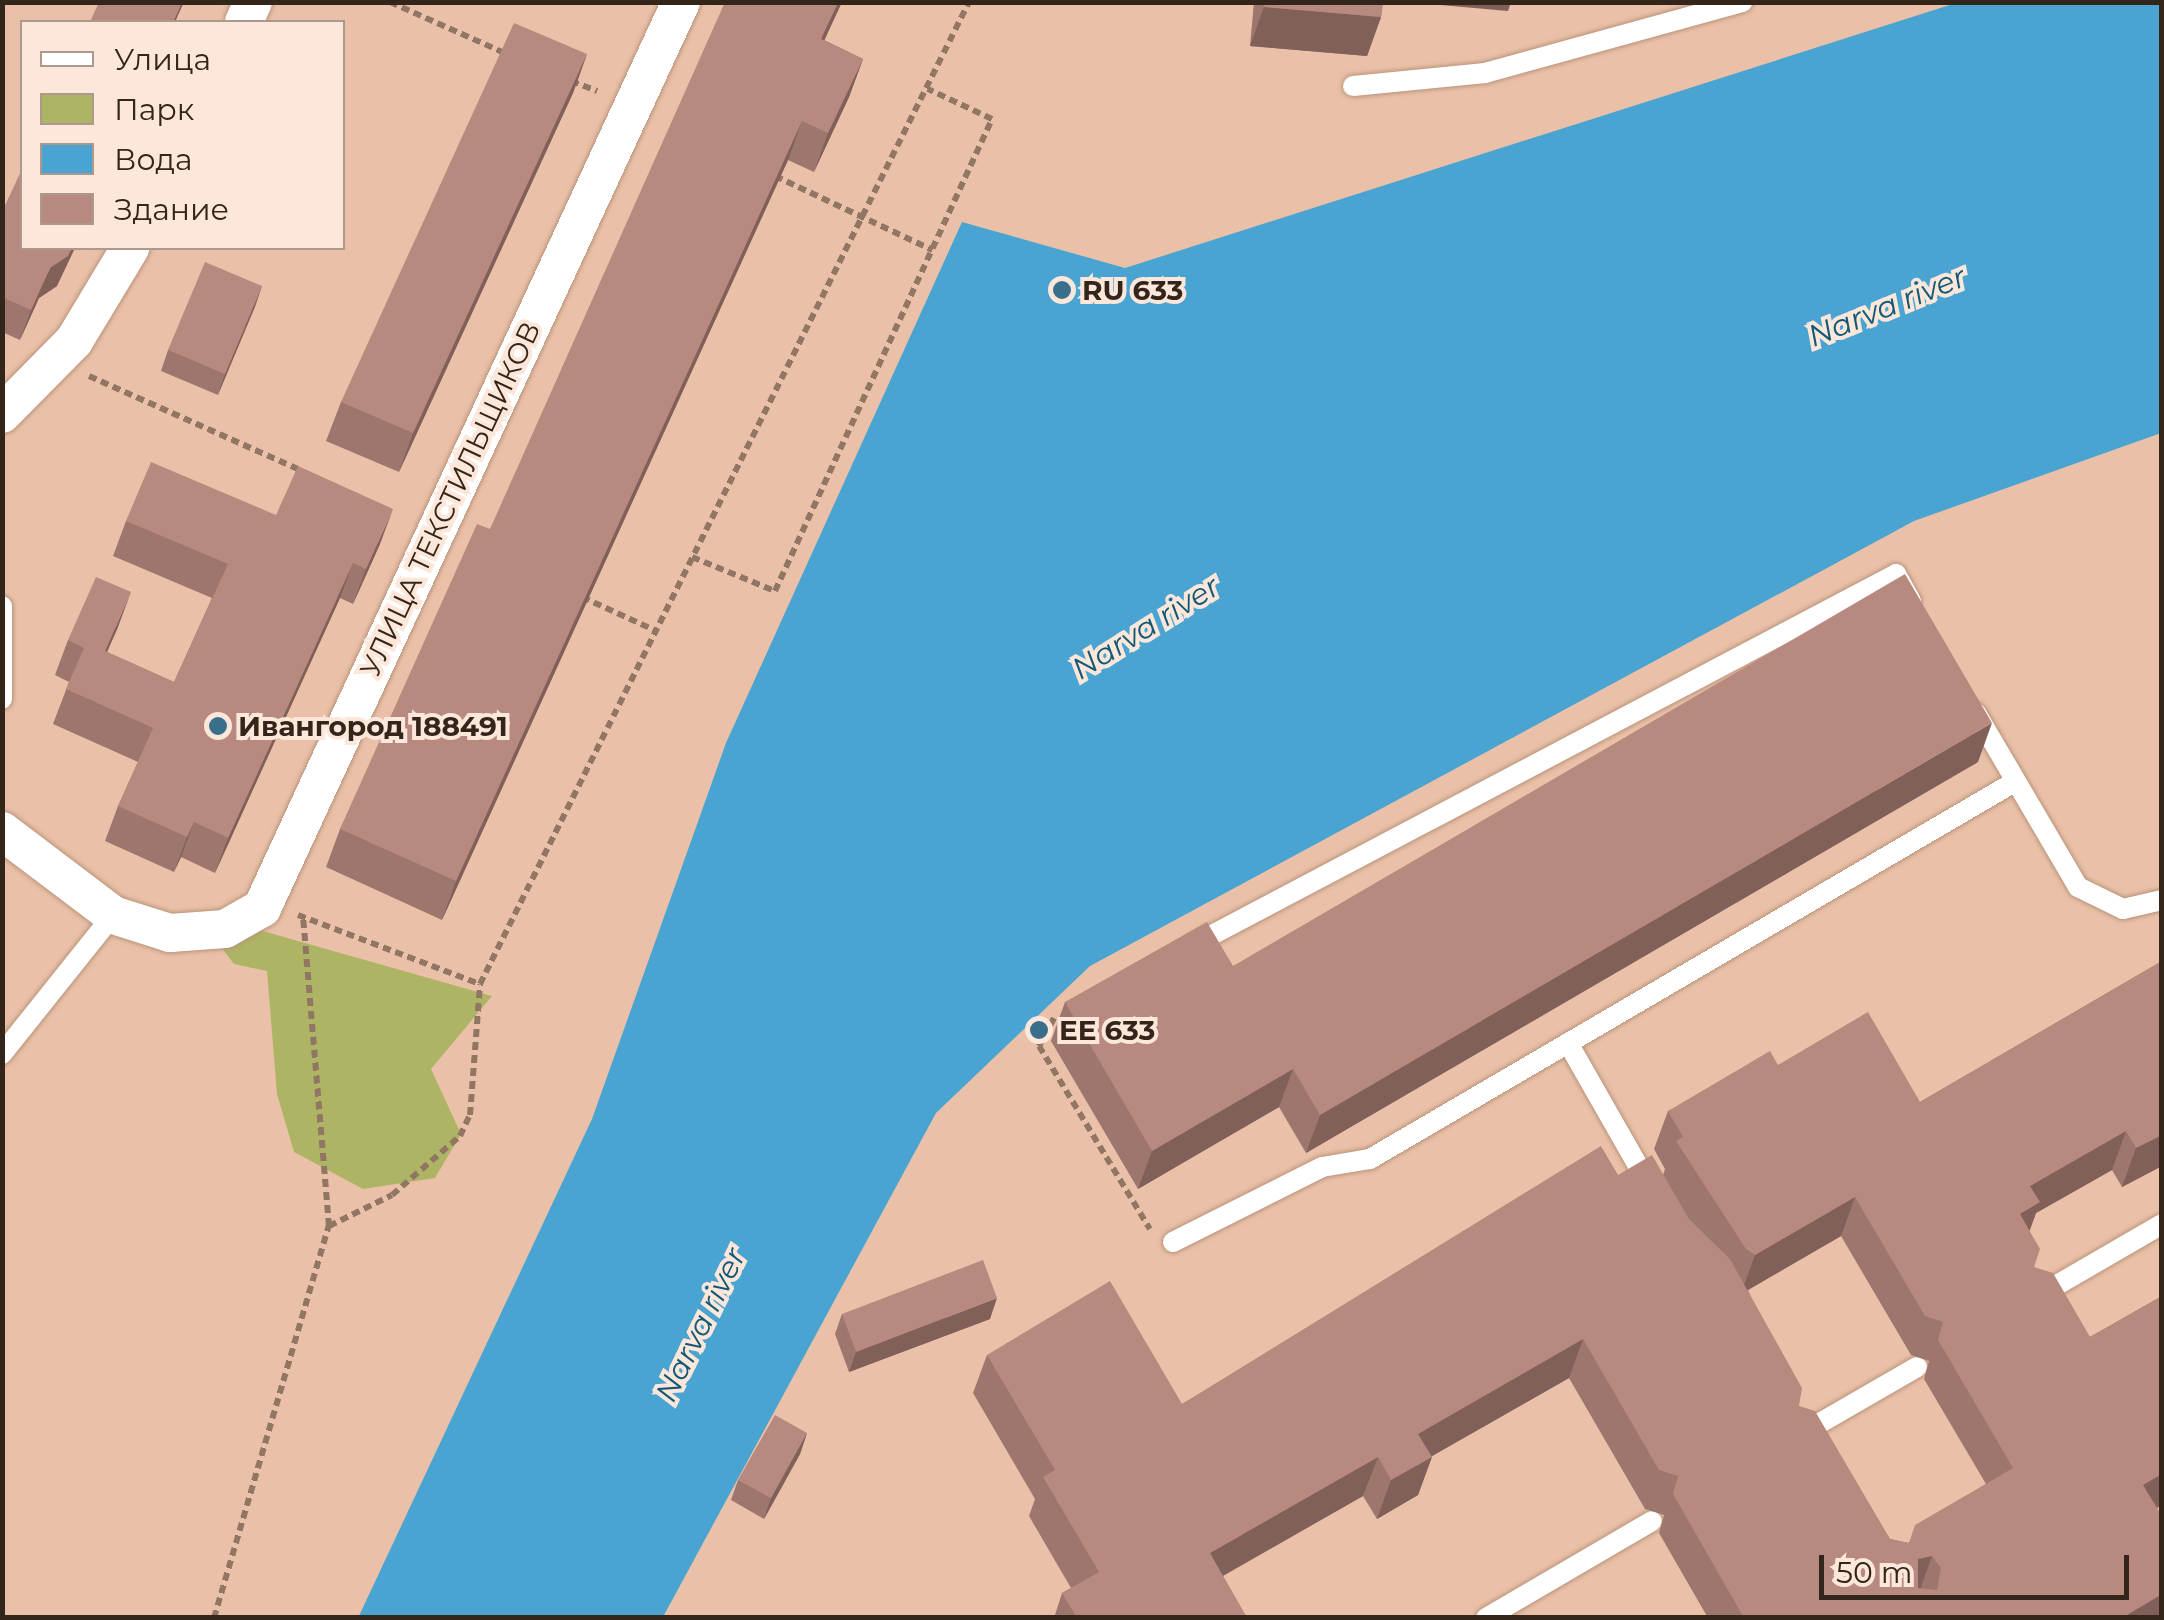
<!DOCTYPE html>
<meta charset="utf-8">
<style>
body{margin:0}
#map{position:relative;width:2164px;height:1620px;overflow:hidden;background:#eac1a8;font-family:Montserrat,sans-serif}
div>[style]{position:absolute}
.green>*{inset:0;background:#adb564}
.water>*{inset:0;background:#49a4d2}
.path>*{height:6px;margin-top:-3px;transform-origin:0;background:repeating-linear-gradient(90deg,#927664 0 8px,transparent 0 13px)}
.roads{filter:drop-shadow(0 0 2px #b9937a) drop-shadow(0 0 2px #b9937a)}
.service>*{height:20px;margin:-10px;padding:0 10px;transform-origin:10px;border-radius:10px;background:#fff}
.minor>*{height:38px;margin:-19px;padding:0 19px;transform-origin:19px;border-radius:19px;background:#fff}
.wall>*{inset:0;background:#9d766d}
.shaded-wall>*{inset:0;background:#806059}
.building>*{inset:0;background:#b7897f}
.dots>*{width:28px;height:28px;translate:-50% -50%;box-sizing:border-box;border:5px solid #fce7da;border-radius:50%}
span{translate:-50% -50%;white-space:nowrap;text-align:center;line-height:1.15;-webkit-text-stroke:8px #fce7da;paint-order:stroke}
.poi-label{font-size:28px;color:#34251b;font-weight:700}
.left{translate:0 -50%;text-align:left}
.street-label{font-size:28px;color:#34251b}
.water-label{font-size:30px;color:#125978;font-style:italic}
.frame{position:absolute;inset:0;border:5px solid #34251b;pointer-events:none}
.legend{position:absolute;left:20px;top:20px;width:325px;height:230px;box-sizing:border-box;background:#fce7da;border:2px solid #ac998e;margin:0;padding:12px 18px;list-style:none;font-size:30px;color:#34251b}
.legend li{display:flex;align-items:center;gap:20px;height:50px}
.legend b{width:50px;border:2px solid #ac998e}
.scale{position:absolute;left:1819px;top:1555px;width:310px;height:45px;box-sizing:border-box;border:5px solid #34251b;border-top:0;padding-left:12px;font-size:30px;line-height:35px;white-space:nowrap;color:#34251b;-webkit-text-stroke:8px #fce7da;paint-order:stroke}
</style>
<div id="map">
<div class="green">
<div style="clip-path:polygon(238px 924px,492px 996px,431px 1069px,461px 1134px,435px 1178px,363px 1189px,294px 1152px,277px 1094px,267px 971px,234px 964px,214px 938px)"></div>
</div>
<div class="water">
<div style="clip-path:polygon(1956px 3px,2161px 3px,2161px 433px,1914px 521px,1090px 966px,936px 1113px,663px 1617px,358px 1618px,592px 1119px,726px 743px,962px 222px,1125px 268px)"></div>
</div>
<div class="path">
<div style="left:390px;top:2px;width:130px;rotate:24deg"></div>
<div style="left:571px;top:81px;width:28px;rotate:21deg"></div>
<div style="left:775px;top:176px;width:174px;rotate:25.2deg"></div>
<div style="left:89px;top:376px;width:233px;rotate:24deg"></div>
<div style="left:692px;top:557px;width:90px;rotate:22.3deg"></div>
<div style="left:775px;top:591px;width:519px;rotate:-65.31deg"></div>
<div style="left:992px;top:119px;width:71px;rotate:-154.9deg"></div>
<div style="left:582px;top:597px;width:79px;rotate:24.6deg"></div>
<div style="left:298px;top:915px;width:195px;rotate:20.8deg"></div>
<div style="left:480px;top:984px;width:1097px;rotate:-63.53deg"></div>
<div style="left:1054px;top:1018px;width:32px;rotate:118deg"></div>
<div style="left:1039px;top:1046px;width:214px;rotate:58.8deg"></div>
<div style="left:329px;top:1226px;width:70px;rotate:-26.2deg"></div>
<div style="left:392px;top:1195px;width:90px;rotate:-40.9deg"></div>
<div style="left:460px;top:1136px;width:23px;rotate:-65deg"></div>
<div style="left:470px;top:1115px;width:131px;rotate:-85.6deg"></div>
<div style="left:214px;top:1618px;width:409px;rotate:-73.7deg"></div>
<div style="left:329px;top:1226px;width:310px;rotate:-94.8deg"></div>
</div>
<div class="roads">
<div class="service">
<div style="left:1353px;top:86px;width:133px;rotate:-5.6deg"></div>
<div style="left:1485px;top:73px;width:267px;rotate:-15.4deg"></div>
<div style="left:2px;top:606px;width:93px;rotate:90deg"></div>
<div style="left:1976px;top:713px;width:202px;rotate:59.6deg"></div>
<div style="left:2078px;top:887px;width:50px;rotate:26.1deg"></div>
<div style="left:2123px;top:909px;width:40px;rotate:-13deg"></div>
<div style="left:1193px;top:945px;width:795px;rotate:-27.82deg"></div>
<div style="left:1896px;top:574px;width:31px;rotate:61deg"></div>
<div style="left:1568px;top:1043px;width:163px;rotate:60.3deg"></div>
<div style="left:2px;top:1054px;width:178px;rotate:-51.4deg"></div>
<div style="left:1173px;top:1242px;width:167px;rotate:-26.7deg"></div>
<div style="left:1322px;top:1167px;width:49px;rotate:-9.5deg"></div>
<div style="left:1370px;top:1159px;width:748px;rotate:-30.33deg"></div>
<div style="left:2038px;top:1296px;width:143px;rotate:-30.1deg"></div>
<div style="left:1801px;top:1434px;width:134px;rotate:-30deg"></div>
<div style="left:1486px;top:1618px;width:192px;rotate:-30.3deg"></div>
</div>
<div class="minor">
<div style="left:244px;top:22px;width:22px;rotate:-66deg"></div>
<div style="left:2px;top:414px;width:103px;rotate:-45.4deg"></div>
<div style="left:74px;top:341px;width:109px;rotate:-58.9deg"></div>
<div style="left:2px;top:831px;width:139px;rotate:37.1deg"></div>
<div style="left:113px;top:915px;width:60px;rotate:17.5deg"></div>
<div style="left:170px;top:933px;width:55px;rotate:-4.2deg"></div>
<div style="left:225px;top:929px;width:43px;rotate:-29.6deg"></div>
<div style="left:262px;top:908px;width:998px;rotate:-65.18deg"></div>
</div>
</div>
<div class="wall">
<div style="clip-path:polygon(842px 2px,824px 40px,863px 59px,849px 97px,814px 172px,788px 160px,442px 920px,326px 867px,340px 829px,490px 529px)"></div>
<div style="clip-path:polygon(1254px 2px,1383px 2px,1381px 17px,1367px 56px,1250px 46px)"></div>
<div style="clip-path:polygon(587px 54px,573px 93px,399px 472px,326px 441px,341px 402px)"></div>
<div style="clip-path:polygon(2px 212px,57px 286px,39px 298px,20px 340px,2px 332px)"></div>
<div style="clip-path:polygon(262px 286px,218px 395px,161px 371px,168px 350px)"></div>
<div style="clip-path:polygon(276px 515px,380px 544px,353px 604px,340px 598px,215px 873px,181px 857px,174px 872px,105px 841px,118px 806px,138px 762px,53px 724px,69px 682px,55px 675px,68px 640px,118px 627px,107px 652px,174px 682px,212px 598px,113px 556px,126px 521px)"></div>
<div style="clip-path:polygon(1978px 762px,1306px 1153px,1279px 1107px,1138px 1189px,1051px 1041px,1065px 1002px,1233px 966px)"></div>
<div style="clip-path:polygon(evenodd,2162px 961px,2162px 1166px,2122px 1187px,2112px 1170px,2036px 1213px,2029px 1231px,2034px 1267px,2090px 1337px,2162px 1296px,2162px 1505px,2157px 1508px,2162px 1618px,1708px 1618px,1659px 1533px,1664px 1515px,1645px 1509px,1569px 1378px,1432px 1456px,1418px 1495px,1377px 1519px,1363px 1496px,1223px 1576px,1247px 1618px,1054px 1618px,1062px 1593px,1071px 1588px,1029px 1516px,1035px 1499px,973px 1393px,987px 1355px,1182px 1404px,1618px 1175px,1663px 1175px,1665px 1169px,1654px 1149px,1668px 1111px,1778px 1065px,1920px 1102px,2162px 961px,1841px 1236px,1911px 1355px,1929px 1361px,1924px 1379px,1986px 1484px,1908px 1543px,1890px 1539px,1799px 1406px,1748px 1290px,1841px 1236px)"></div>
<div style="clip-path:polygon(842px 1314px,990px 1319px,849px 1372px,835px 1334px)"></div>
<div style="clip-path:polygon(807px 1433px,800px 1454px,764px 1519px,731px 1500px,738px 1480px)"></div>
</div>
<div class="shaded-wall">
<div style="clip-path:polygon(182px 2px,184px 2px,175px 22px,173px 22px)"></div>
<div style="clip-path:polygon(838px 2px,842px 2px,807px 78px,821px 39px)"></div>
<div style="clip-path:polygon(1407px 2px,1511px 2px,1508px 11px)"></div>
<div style="clip-path:polygon(1264px 7px,1381px 17px,1367px 56px,1250px 46px)"></div>
<div style="clip-path:polygon(587px 54px,573px 93px,399px 472px,413px 433px)"></div>
<div style="clip-path:polygon(863px 59px,849px 97px,814px 172px,828px 133px)"></div>
<div style="clip-path:polygon(802px 121px,788px 160px,442px 920px,456px 881px)"></div>
<div style="clip-path:polygon(72px 248px,75px 248px,57px 286px,39px 298px,20px 340px,31px 310px,50px 268px)"></div>
<div style="clip-path:polygon(262px 286px,255px 307px,218px 395px,225px 374px)"></div>
<div style="clip-path:polygon(393px 509px,380px 544px,353px 604px,366px 569px)"></div>
<div style="clip-path:polygon(353px 563px,340px 598px,215px 873px,228px 838px)"></div>
<div style="clip-path:polygon(131px 592px,118px 627px,92px 686px,105px 651px)"></div>
<div style="clip-path:polygon(1992px 723px,1978px 762px,1306px 1153px,1320px 1115px)"></div>
<div style="clip-path:polygon(194px 822px,181px 857px,174px 872px,187px 837px)"></div>
<div style="clip-path:polygon(1293px 1069px,1279px 1107px,1138px 1189px,1152px 1151px)"></div>
<div style="clip-path:polygon(2126px 1131px,2112px 1170px,2036px 1213px,2026px 1241px,2005px 1253px,2030px 1186px)"></div>
<div style="clip-path:polygon(2162px 1135px,2162px 1166px,2122px 1187px,2136px 1148px)"></div>
<div style="clip-path:polygon(1855px 1197px,1841px 1236px,1741px 1294px,1755px 1255px)"></div>
<div style="clip-path:polygon(997px 1298px,990px 1319px,849px 1372px,856px 1352px)"></div>
<div style="clip-path:polygon(1583px 1339px,1569px 1378px,1404px 1472px,1418px 1434px)"></div>
<div style="clip-path:polygon(807px 1433px,800px 1454px,764px 1519px,771px 1498px)"></div>
<div style="clip-path:polygon(1378px 1457px,1363px 1496px,1196px 1591px,1210px 1553px)"></div>
<div style="clip-path:polygon(1432px 1457px,1418px 1495px,1377px 1519px,1391px 1480px)"></div>
<div style="clip-path:polygon(2162px 1474px,2162px 1505px,2129px 1524px,2143px 1485px)"></div>
<div style="clip-path:polygon(1932px 1556px,1918px 1595px,1918px 1559px)"></div>
<div style="clip-path:polygon(2162px 1594px,2162px 1618px,2122px 1618px)"></div>
</div>
<div class="building">
<div style="clip-path:polygon(99px 2px,182px 2px,173px 22px,90px 22px)"></div>
<div style="clip-path:polygon(725px 2px,838px 2px,821px 39px,863px 59px,828px 133px,802px 121px,456px 881px,340px 829px,477px 524px,490px 529px)"></div>
<div style="clip-path:polygon(1265px 2px,1383px 2px,1381px 17px,1264px 7px)"></div>
<div style="clip-path:polygon(514px 23px,587px 54px,413px 433px,341px 402px)"></div>
<div style="clip-path:polygon(22px 169px,22px 248px,72px 248px,68px 256px,50px 268px,31px 310px,2px 297px,2px 212px)"></div>
<div style="clip-path:polygon(205px 262px,262px 286px,225px 374px,168px 350px)"></div>
<div style="clip-path:polygon(151px 462px,276px 515px,298px 466px,393px 509px,366px 569px,353px 563px,228px 838px,194px 822px,187px 837px,118px 806px,153px 728px,66px 689px,84px 648px,68px 640px,96px 577px,131px 592px,105px 651px,174px 682px,228px 564px,126px 521px)"></div>
<div style="clip-path:polygon(1905px 574px,1992px 723px,1320px 1115px,1293px 1069px,1152px 1151px,1065px 1002px,1207px 922px,1233px 966px)"></div>
<div style="clip-path:polygon(evenodd,2162px 961px,2162px 1135px,2136px 1148px,2126px 1131px,2030px 1186px,2040px 1202px,2020px 1214px,2040px 1249px,2034px 1267px,2053px 1273px,2090px 1337px,2162px 1296px,2162px 1474px,2143px 1485px,2162px 1516px,2162px 1594px,2122px 1618px,1744px 1618px,1673px 1494px,1678px 1476px,1659px 1470px,1583px 1339px,1418px 1434px,1432px 1457px,1391px 1480px,1378px 1457px,1210px 1553px,1247px 1618px,1077px 1618px,1062px 1593px,1099px 1572px,1043px 1477px,1055px 1470px,987px 1355px,1110px 1281px,1182px 1404px,1601px 1146px,1618px 1175px,1652px 1155px,1689px 1219px,1730px 1259px,1802px 1388px,1799px 1406px,1815px 1411px,1890px 1539px,1909px 1543px,1915px 1525px,2013px 1468px,1938px 1340px,1943px 1322px,1925px 1316px,1855px 1197px,1755px 1255px,1746px 1249px,1676px 1141px,1683px 1137px,1668px 1111px,1770px 1051px,1778px 1065px,1868px 1012px,1920px 1102px,2162px 961px,1932px 1556px,1941px 1568px,1937px 1590px,1918px 1588px,1918px 1559px,1932px 1556px)"></div>
<div style="clip-path:polygon(983px 1260px,997px 1298px,856px 1352px,842px 1314px)"></div>
<div style="clip-path:polygon(775px 1415px,807px 1433px,771px 1498px,738px 1480px)"></div>
</div>
<div class="dots">
<div style="left:1062px;top:290px;background:#396f8a"></div>
<div style="left:218px;top:726px;background:#396f8a"></div>
<div style="left:1039px;top:1030px;background:#396f8a"></div>
</div>
<div class="poi-label">
<span class="left" style="left:1082px;top:290px">RU 633</span>
<span class="left" style="left:238px;top:726px">Ивангород 188491</span>
<span class="left" style="left:1059px;top:1030px">EE 633</span>
</div>
<div class="street-label">
<span style="left:450px;top:499px;rotate:-65deg">УЛИЦА ТЕКСТИЛЬЩИКОВ</span>
</div>
<div class="water-label">
<span style="left:1887px;top:307px;rotate:-22deg">Narva river</span>
<span style="left:1146px;top:628px;rotate:-32deg">Narva river</span>
<span style="left:701px;top:1325px;rotate:-64deg">Narva river</span>
</div>
<div class="frame"></div>
<ul class="legend">
<li><b style="height:12px;background:#fff"></b>Улица</li>
<li><b style="height:28px;background:#adb564"></b>Парк</li>
<li><b style="height:28px;background:#49a4d2"></b>Вода</li>
<li><b style="height:28px;background:#b7897f"></b>Здание</li>
</ul>
<div class="scale">50 m</div>
</div>
